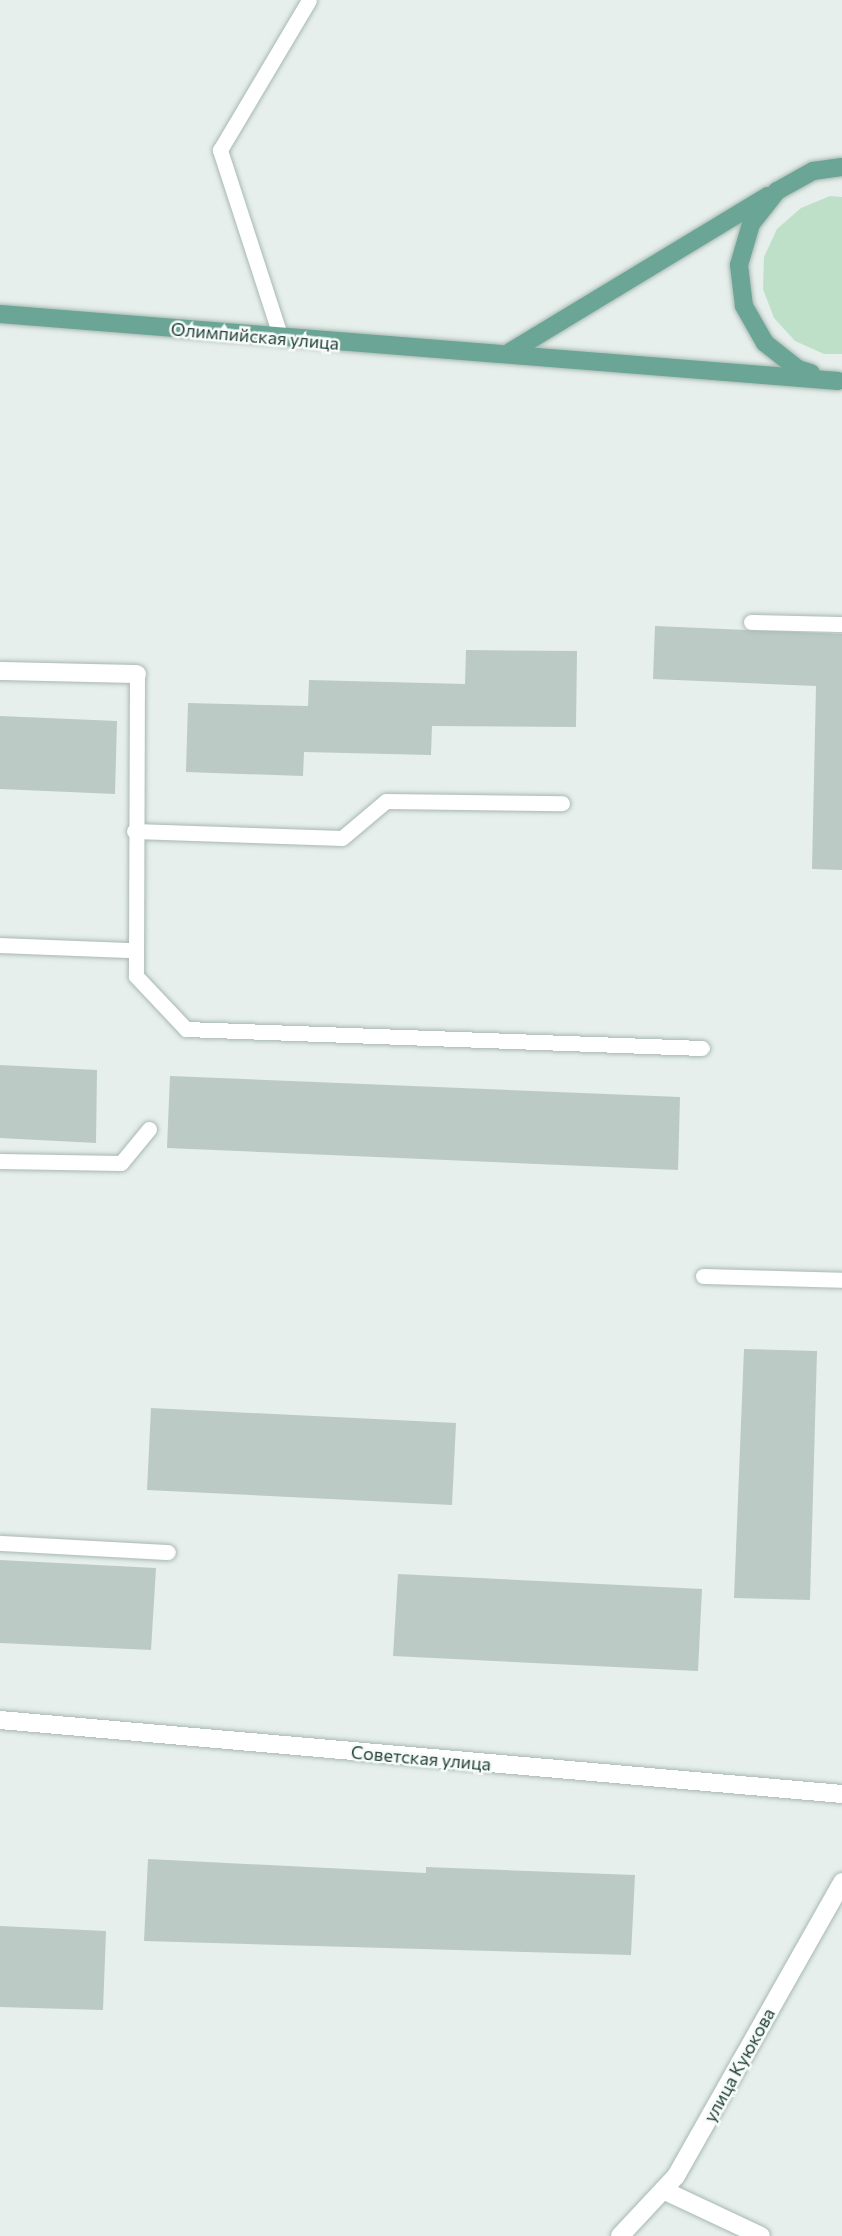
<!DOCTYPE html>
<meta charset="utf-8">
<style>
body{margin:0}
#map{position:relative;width:842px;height:2236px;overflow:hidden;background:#e6efeb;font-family:Commissioner,sans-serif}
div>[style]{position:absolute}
.green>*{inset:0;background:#bfe0c8}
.building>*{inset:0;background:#bbcac4}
.roads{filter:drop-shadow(0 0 2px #a8b8b2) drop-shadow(0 0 2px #a8b8b2)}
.lane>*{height:15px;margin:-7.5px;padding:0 7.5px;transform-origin:7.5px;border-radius:7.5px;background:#fff}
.street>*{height:18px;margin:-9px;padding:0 9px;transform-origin:9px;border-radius:9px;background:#fff}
.primary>*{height:18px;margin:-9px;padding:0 9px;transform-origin:9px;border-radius:9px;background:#6aa596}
span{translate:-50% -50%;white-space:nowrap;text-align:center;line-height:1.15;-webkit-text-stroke:5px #f7fbf9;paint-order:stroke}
.street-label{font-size:18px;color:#24423a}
</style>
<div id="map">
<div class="green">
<div style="clip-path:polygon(830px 196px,842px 197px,842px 354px,824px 354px,795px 341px,774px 318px,763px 289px,764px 257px,777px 229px,801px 208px)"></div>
</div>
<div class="building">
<div style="clip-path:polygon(655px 626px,842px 634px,842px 870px,812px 869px,816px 686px,653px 679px)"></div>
<div style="clip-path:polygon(466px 650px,577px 651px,576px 727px,432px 726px,431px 755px,304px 752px,303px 776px,186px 772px,188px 703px,308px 706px,309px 680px,465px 684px)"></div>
<div style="clip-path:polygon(0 716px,117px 721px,115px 794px,0 789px)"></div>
<div style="clip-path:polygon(0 1065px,97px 1070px,96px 1143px,0 1138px)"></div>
<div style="clip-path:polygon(170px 1076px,680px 1097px,678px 1170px,167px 1148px)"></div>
<div style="clip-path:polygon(744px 1349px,817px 1351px,810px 1600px,734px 1598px)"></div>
<div style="clip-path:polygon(151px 1408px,456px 1423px,452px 1505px,147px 1490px)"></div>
<div style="clip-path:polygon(0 1560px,156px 1568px,151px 1650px,0 1643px)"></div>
<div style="clip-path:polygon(398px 1574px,702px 1589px,698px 1671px,393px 1656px)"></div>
<div style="clip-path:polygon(148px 1859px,426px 1873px,426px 1867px,635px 1875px,631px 1955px,144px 1941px)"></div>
<div style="clip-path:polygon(0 1926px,106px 1931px,103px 2010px,0 2007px)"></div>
</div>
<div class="roads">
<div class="lane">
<div style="left:281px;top:338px;width:198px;rotate:-108deg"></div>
<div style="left:220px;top:150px;width:174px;rotate:-59.3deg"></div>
<div style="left:751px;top:622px;width:91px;rotate:1.3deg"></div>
<div style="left:137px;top:674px;width:302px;rotate:90.2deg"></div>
<div style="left:136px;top:976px;width:73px;rotate:46.7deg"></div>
<div style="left:186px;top:1029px;width:516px;rotate:2.11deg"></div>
<div style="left:134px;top:831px;width:208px;rotate:1.9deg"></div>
<div style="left:342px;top:838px;width:57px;rotate:-40.1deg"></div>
<div style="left:386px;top:801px;width:176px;rotate:0.7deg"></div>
<div style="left:0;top:945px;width:133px;rotate:2.2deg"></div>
<div style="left:0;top:1161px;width:121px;rotate:0.9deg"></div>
<div style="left:121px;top:1163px;width:44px;rotate:-50.5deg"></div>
<div style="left:703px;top:1276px;width:139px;rotate:1.6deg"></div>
<div style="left:0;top:1543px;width:168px;rotate:3.1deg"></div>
</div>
<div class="street">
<div style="left:0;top:671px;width:137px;rotate:1.3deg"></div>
<div style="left:0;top:1720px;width:845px;rotate:5.02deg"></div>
<div style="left:663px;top:2190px;width:108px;rotate:25.1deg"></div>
<div style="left:620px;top:2236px;width:82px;rotate:-47deg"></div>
<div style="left:676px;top:2176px;width:338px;rotate:-60.5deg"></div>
</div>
<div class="primary">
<div style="left:0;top:314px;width:841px;rotate:4.57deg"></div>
<div style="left:510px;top:352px;width:301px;rotate:-31.2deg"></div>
<div style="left:811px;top:373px;width:14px;rotate:-163deg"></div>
<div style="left:798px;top:369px;width:42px;rotate:-141.8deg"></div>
<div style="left:765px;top:343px;width:43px;rotate:-119.6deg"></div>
<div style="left:744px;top:306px;width:41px;rotate:-97deg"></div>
<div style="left:739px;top:265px;width:43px;rotate:-73.7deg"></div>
<div style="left:751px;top:224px;width:42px;rotate:-51.8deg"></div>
<div style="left:777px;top:191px;width:41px;rotate:-29.1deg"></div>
<div style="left:813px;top:171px;width:29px;rotate:-8deg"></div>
</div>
</div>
<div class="street-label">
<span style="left:255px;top:336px;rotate:5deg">Олимпийская улица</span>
<span style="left:421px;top:1758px;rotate:5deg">Советская улица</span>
<span style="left:739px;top:2065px;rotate:-61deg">улица Куюкова</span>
</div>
</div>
